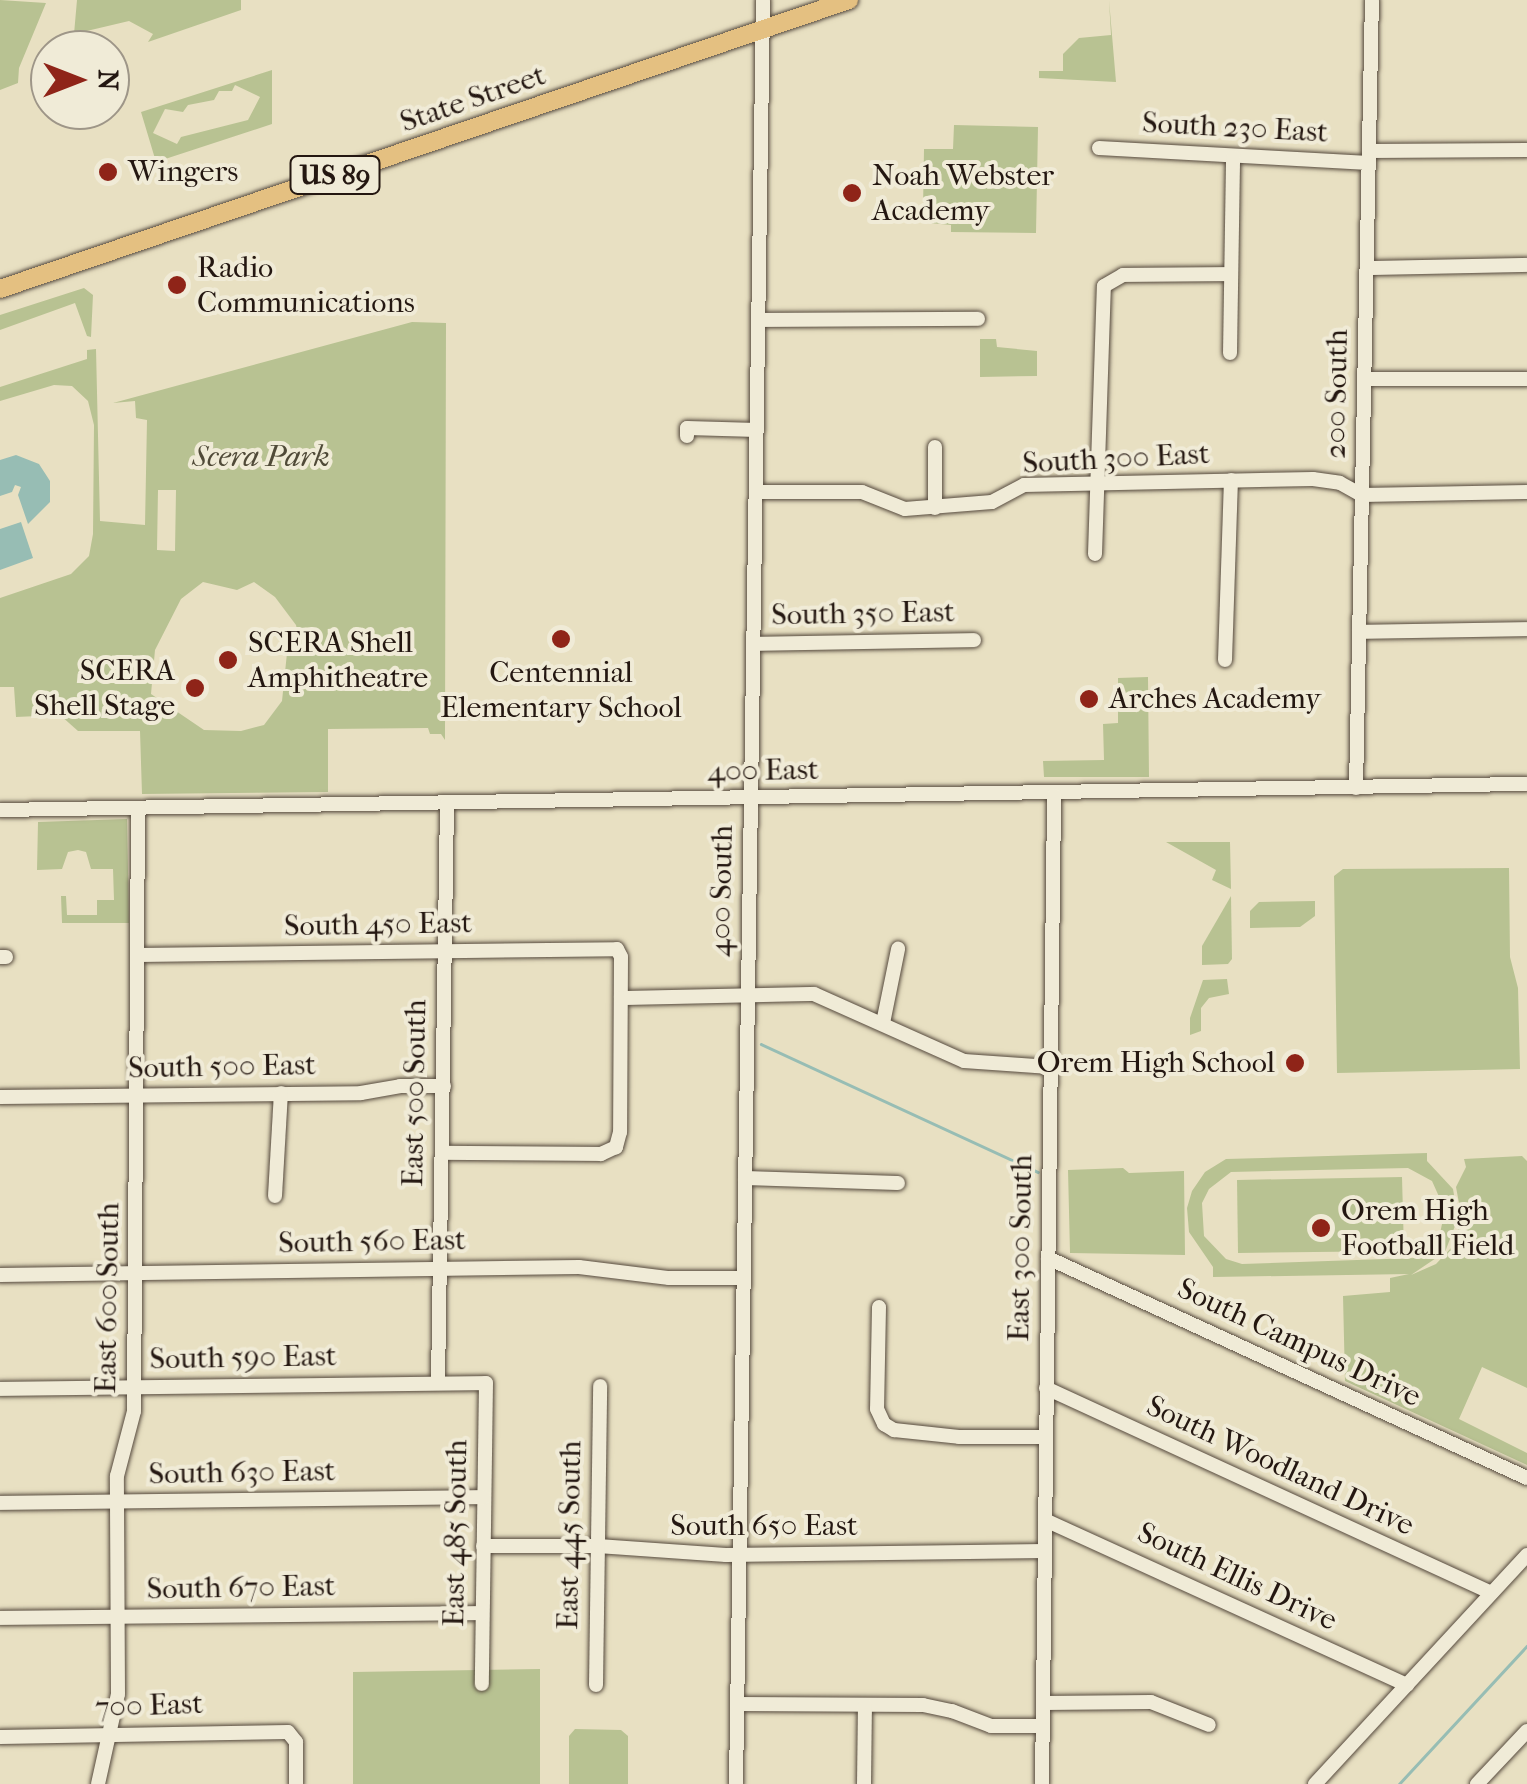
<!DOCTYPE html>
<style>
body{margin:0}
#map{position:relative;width:1527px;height:1784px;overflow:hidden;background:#e8e0c2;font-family:"IM FELL French Canon",serif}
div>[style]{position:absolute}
.green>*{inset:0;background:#b8c292}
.water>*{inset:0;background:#97bdb4}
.stream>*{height:2.5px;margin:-1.25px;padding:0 1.25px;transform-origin:1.25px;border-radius:1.25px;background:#97bdb4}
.roads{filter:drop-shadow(0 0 2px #55493d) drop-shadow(0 0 2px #55493d)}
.minor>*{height:14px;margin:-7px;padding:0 7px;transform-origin:7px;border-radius:7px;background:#f0ebd7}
.major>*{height:18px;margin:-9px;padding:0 9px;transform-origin:9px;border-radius:9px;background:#e4c081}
.dots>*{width:28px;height:28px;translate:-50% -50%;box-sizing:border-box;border:5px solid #f0ebd7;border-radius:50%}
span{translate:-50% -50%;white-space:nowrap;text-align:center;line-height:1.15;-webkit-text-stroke:8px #f0ebd7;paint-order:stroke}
.shield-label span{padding:2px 8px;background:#f0ebd7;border:2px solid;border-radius:8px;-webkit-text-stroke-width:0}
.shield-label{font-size:28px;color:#241711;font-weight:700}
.street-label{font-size:30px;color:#241711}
.poi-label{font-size:30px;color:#241711}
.left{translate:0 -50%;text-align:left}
.right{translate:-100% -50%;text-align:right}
.park-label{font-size:30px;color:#504a38;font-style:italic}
.north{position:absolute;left:30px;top:30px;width:100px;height:100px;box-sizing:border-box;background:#f0ebd7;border:2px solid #9e9688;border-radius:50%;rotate:90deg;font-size:28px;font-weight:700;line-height:40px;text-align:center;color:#241711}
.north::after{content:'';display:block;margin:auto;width:35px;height:45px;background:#8f2418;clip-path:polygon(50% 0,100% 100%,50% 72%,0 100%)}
</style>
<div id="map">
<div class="green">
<div style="clip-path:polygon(0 0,46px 3px,19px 68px,18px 83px,0 90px)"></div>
<div style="clip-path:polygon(77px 0,241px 0,241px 10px,148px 42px,153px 34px,129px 21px,74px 34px)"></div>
<div style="clip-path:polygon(1109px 0,1116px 82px,1039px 78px,1039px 71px,1063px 71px,1063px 54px,1079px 38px,1111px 35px)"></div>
<div style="clip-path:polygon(evenodd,272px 70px,272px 124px,156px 162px,141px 112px,272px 70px,235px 85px,260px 97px,248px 120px,181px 137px,177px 144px,153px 133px,165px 109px,183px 112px,188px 105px,214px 100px,219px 91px,232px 91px,235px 85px)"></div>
<div style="clip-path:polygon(954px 125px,1038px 127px,1036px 233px,951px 232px,951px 225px,930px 223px,930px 210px,923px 209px,924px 149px,953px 149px)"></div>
<div style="clip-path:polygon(84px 288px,93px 295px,91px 337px,87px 336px,75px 303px,0 330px,0 315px)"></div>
<div style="clip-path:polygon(evenodd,412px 322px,446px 323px,445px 740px,441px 734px,430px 734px,428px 728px,328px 729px,328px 792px,142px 794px,140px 731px,78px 731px,60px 715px,16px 717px,14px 687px,0 687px,0 598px,71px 574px,89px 556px,93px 534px,94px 425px,88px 401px,72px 386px,54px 385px,0 401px,0 387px,87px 359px,87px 350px,96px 349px,100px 521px,145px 525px,147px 420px,136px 418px,135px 401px,113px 403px,412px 322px,158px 490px,176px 490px,175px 551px,157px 550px,158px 490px,412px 322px,203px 582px,237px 590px,254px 582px,275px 597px,296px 625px,299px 639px,287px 653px,282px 701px,264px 725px,241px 731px,204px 730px,151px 694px,155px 650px,181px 599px,203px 582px)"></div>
<div style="clip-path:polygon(980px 339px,996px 339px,997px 347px,1037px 351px,1037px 376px,980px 377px)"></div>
<div style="clip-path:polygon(1148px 677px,1149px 777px,1044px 777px,1043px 761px,1104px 760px,1103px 724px,1118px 723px,1118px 678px)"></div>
<div style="clip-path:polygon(127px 819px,129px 923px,62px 923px,61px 896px,66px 896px,67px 915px,97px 915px,97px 900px,114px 900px,113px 869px,91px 869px,86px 852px,78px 850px,68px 852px,62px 869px,37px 870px,38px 822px)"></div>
<div style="clip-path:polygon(1166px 842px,1230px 842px,1231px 889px,1212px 880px,1216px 870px)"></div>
<div style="clip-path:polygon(1509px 868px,1510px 957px,1518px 988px,1520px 1069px,1337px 1073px,1334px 876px,1343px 869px)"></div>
<div style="clip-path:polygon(1231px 896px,1232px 959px,1228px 964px,1202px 965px,1202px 946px)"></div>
<div style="clip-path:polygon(1315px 901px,1315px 916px,1300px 927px,1250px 928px,1250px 911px,1259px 902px)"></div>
<div style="clip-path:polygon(1227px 979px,1229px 994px,1209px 998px,1201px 1008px,1201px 1031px,1190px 1035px,1190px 1018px,1203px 980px)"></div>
<div style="clip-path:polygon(evenodd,1427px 1153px,1427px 1161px,1453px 1189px,1458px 1218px,1445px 1252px,1411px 1275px,1436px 1264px,1452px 1247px,1462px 1219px,1456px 1187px,1466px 1167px,1464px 1159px,1522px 1156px,1527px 1161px,1527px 1388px,1482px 1367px,1459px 1419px,1527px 1453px,1527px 1465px,1345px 1381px,1343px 1296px,1390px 1292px,1390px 1278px,1409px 1274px,1213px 1277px,1213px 1267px,1189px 1232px,1187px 1208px,1192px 1191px,1205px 1172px,1226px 1159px,1427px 1153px,1408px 1168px,1432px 1181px,1445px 1210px,1439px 1238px,1415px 1258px,1242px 1264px,1226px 1259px,1204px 1236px,1202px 1203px,1209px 1189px,1231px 1172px,1408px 1168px)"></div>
<div style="clip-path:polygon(1123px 1168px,1129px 1173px,1184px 1171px,1185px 1255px,1070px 1253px,1068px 1170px)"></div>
<div style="clip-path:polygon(1402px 1177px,1404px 1251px,1238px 1253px,1237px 1180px)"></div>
<div style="clip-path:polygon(540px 1669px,540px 1784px,353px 1784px,353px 1672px)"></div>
<div style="clip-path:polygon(575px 1729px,621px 1730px,628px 1736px,628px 1784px,569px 1784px,569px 1736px)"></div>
</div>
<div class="water">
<div style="clip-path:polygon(16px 455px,39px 464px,50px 481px,50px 502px,28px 524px,18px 495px,21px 487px,15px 485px,12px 492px,0 496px,0 460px)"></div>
<div style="clip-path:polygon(21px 522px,33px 558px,0 570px,0 529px)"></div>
</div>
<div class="stream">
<div style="left:761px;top:1044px;width:305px;rotate:24.8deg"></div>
<div style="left:1399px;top:1784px;width:188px;rotate:-47.2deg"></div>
</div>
<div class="roads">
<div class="minor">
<div style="left:1099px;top:148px;width:270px;rotate:3.2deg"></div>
<div style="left:1369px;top:151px;width:158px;rotate:-0.4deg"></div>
<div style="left:1367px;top:268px;width:160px;rotate:-1.1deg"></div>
<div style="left:758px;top:320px;width:220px;rotate:-0.3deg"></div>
<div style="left:1230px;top:353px;width:196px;rotate:-89.1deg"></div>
<div style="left:1365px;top:379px;width:162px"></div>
<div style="left:687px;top:436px;width:8px;rotate:-90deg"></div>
<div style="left:687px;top:428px;width:70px;rotate:1.6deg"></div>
<div style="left:935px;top:447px;width:61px;rotate:90deg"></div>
<div style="left:756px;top:492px;width:106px"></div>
<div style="left:862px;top:492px;width:46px;rotate:21.6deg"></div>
<div style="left:905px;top:509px;width:87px;rotate:-4.6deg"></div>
<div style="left:992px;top:502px;width:36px;rotate:-28deg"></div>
<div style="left:1024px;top:485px;width:289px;rotate:-1.2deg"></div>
<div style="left:1313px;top:479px;width:27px;rotate:8deg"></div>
<div style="left:1340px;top:483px;width:25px;rotate:29deg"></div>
<div style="left:1362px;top:495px;width:165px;rotate:-1deg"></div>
<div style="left:1095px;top:554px;width:268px;rotate:-88.1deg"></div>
<div style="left:1104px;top:286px;width:22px;rotate:-30deg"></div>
<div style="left:1123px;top:275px;width:108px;rotate:-0.5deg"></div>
<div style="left:1359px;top:632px;width:168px;rotate:-1deg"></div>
<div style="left:754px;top:644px;width:220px;rotate:-1deg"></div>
<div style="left:1225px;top:660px;width:180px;rotate:-88.1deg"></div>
<div style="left:1356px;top:788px;width:788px;rotate:-88.84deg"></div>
<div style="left:0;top:810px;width:1527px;rotate:-0.98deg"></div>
<div style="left:138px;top:955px;width:479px;rotate:-0.7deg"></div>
<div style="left:617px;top:949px;width:9px;rotate:63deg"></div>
<div style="left:621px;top:957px;width:175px;rotate:90.3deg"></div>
<div style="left:620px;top:1132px;width:16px;rotate:105deg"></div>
<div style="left:616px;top:1147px;width:17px;rotate:155deg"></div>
<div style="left:601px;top:1154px;width:158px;rotate:-179.6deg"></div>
<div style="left:0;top:957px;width:6px"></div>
<div style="left:621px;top:998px;width:193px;rotate:-1.2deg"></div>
<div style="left:814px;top:994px;width:164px;rotate:24.1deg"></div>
<div style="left:964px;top:1061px;width:86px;rotate:4deg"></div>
<div style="left:883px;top:1023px;width:76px;rotate:-78.5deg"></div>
<div style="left:0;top:1097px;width:361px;rotate:-0.6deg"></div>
<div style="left:361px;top:1093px;width:40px;rotate:-10deg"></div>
<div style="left:400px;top:1086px;width:44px"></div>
<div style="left:745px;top:1178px;width:153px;rotate:1.9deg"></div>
<div style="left:275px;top:1196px;width:103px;rotate:-86.7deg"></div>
<div style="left:1048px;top:1258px;width:527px;rotate:24.67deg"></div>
<div style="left:0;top:1275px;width:579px;rotate:-0.79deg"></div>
<div style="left:579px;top:1267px;width:91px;rotate:7deg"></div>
<div style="left:669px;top:1278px;width:74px"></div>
<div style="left:879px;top:1307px;width:102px;rotate:91.1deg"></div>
<div style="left:877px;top:1409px;width:17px;rotate:65deg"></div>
<div style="left:884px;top:1424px;width:12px;rotate:31deg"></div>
<div style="left:894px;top:1430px;width:65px;rotate:6.1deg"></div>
<div style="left:959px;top:1437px;width:87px"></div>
<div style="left:438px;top:1383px;width:579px;rotate:-89.11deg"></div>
<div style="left:1046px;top:1388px;width:490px;rotate:24.7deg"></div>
<div style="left:0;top:1389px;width:486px;rotate:-0.7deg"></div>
<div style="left:486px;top:1383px;width:301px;rotate:90.8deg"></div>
<div style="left:0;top:1503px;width:484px;rotate:-0.7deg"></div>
<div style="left:1045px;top:1520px;width:398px;rotate:24.5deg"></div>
<div style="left:483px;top:1546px;width:115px"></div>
<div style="left:598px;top:1546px;width:128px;rotate:4deg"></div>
<div style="left:726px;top:1555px;width:319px;rotate:-0.7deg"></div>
<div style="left:0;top:1618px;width:482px;rotate:-0.6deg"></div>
<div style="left:596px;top:1685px;width:299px;rotate:-89.2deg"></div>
<div style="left:1043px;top:1703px;width:108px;rotate:-0.5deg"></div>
<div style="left:1151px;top:1702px;width:62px;rotate:21.6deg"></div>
<div style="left:737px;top:1704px;width:186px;rotate:0.3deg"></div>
<div style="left:923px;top:1705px;width:30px;rotate:12deg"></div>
<div style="left:952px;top:1711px;width:42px;rotate:21deg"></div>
<div style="left:991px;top:1726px;width:52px"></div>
<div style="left:0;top:1737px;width:288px;rotate:-1deg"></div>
<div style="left:288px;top:1732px;width:13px;rotate:51deg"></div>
<div style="left:296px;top:1742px;width:42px;rotate:90deg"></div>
<div style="left:98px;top:1784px;width:92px;rotate:-77.5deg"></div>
<div style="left:118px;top:1694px;width:218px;rotate:-90.3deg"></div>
<div style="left:117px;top:1476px;width:67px;rotate:-75.3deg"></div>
<div style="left:134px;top:1411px;width:603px;rotate:-89.62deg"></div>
<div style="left:736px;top:1784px;width:1784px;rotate:-89.13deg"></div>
<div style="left:864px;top:1784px;width:79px;rotate:-89.3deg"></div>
<div style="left:1042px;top:1784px;width:989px;rotate:-89.3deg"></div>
<div style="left:1315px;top:1784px;width:312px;rotate:-47.2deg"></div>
<div style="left:1477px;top:1784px;width:73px;rotate:-46.7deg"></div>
</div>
<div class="major">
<div style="left:0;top:289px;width:897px;rotate:-18.8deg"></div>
</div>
</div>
<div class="dots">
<div style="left:108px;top:172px;background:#8f2418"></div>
<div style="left:852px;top:193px;background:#8f2418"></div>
<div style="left:177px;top:285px;background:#8f2418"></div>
<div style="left:561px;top:639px;background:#8f2418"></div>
<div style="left:228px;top:660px;background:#8f2418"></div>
<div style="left:195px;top:688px;background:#8f2418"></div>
<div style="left:1089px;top:699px;background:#8f2418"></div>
<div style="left:1295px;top:1063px;background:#8f2418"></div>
<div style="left:1321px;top:1228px;background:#8f2418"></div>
</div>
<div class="shield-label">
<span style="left:335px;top:175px">US 89</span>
</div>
<div class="street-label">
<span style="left:473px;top:99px;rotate:-19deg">State Street</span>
<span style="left:1235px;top:128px;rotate:3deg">South 230 East</span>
<span style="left:1337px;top:394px;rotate:-89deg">200 South</span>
<span style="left:1116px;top:459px;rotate:-3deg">South 300 East</span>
<span style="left:863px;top:614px;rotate:-1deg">South 350 East</span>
<span style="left:763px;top:771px;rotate:-1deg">400 East</span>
<span style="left:722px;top:891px;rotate:-89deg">400 South</span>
<span style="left:378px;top:925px;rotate:-1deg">South 450 East</span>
<span style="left:222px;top:1067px;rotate:-1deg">South 500 East</span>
<span style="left:415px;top:1093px;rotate:-89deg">East 500 South</span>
<span style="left:372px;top:1242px;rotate:-1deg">South 560 East</span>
<span style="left:1021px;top:1248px;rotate:-89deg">East 300 South</span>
<span style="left:108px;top:1298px;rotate:-89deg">East 600 South</span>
<span style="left:1299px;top:1343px;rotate:25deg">South Campus Drive</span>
<span style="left:243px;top:1358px;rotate:-1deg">South 590 East</span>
<span style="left:1280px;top:1466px;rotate:25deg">South Woodland Drive</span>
<span style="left:242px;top:1473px;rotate:-1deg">South 630 East</span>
<span style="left:764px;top:1526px">South 650 East</span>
<span style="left:456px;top:1533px;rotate:-89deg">East 485 South</span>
<span style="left:570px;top:1535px;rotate:-89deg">East 445 South</span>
<span style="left:1237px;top:1577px;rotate:25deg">South Ellis Drive</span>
<span style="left:241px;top:1588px;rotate:-1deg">South 670 East</span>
<span style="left:149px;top:1706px;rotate:-2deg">700 East</span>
</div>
<div class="poi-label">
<span class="left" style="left:128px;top:172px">Wingers</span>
<span class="left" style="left:872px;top:193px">Noah Webster<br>Academy</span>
<span class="left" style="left:197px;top:285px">Radio<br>Communications</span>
<span class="left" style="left:248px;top:660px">SCERA Shell<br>Amphitheatre</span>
<span class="right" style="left:175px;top:688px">SCERA<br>Shell Stage</span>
<span style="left:561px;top:690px">Centennial<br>Elementary School</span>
<span class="left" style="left:1109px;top:699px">Arches Academy</span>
<span class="right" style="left:1275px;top:1063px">Orem High School</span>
<span class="left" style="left:1341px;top:1228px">Orem High<br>Football Field</span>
</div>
<div class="park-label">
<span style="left:261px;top:457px">Scera Park</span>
</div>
<div class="north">N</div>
</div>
